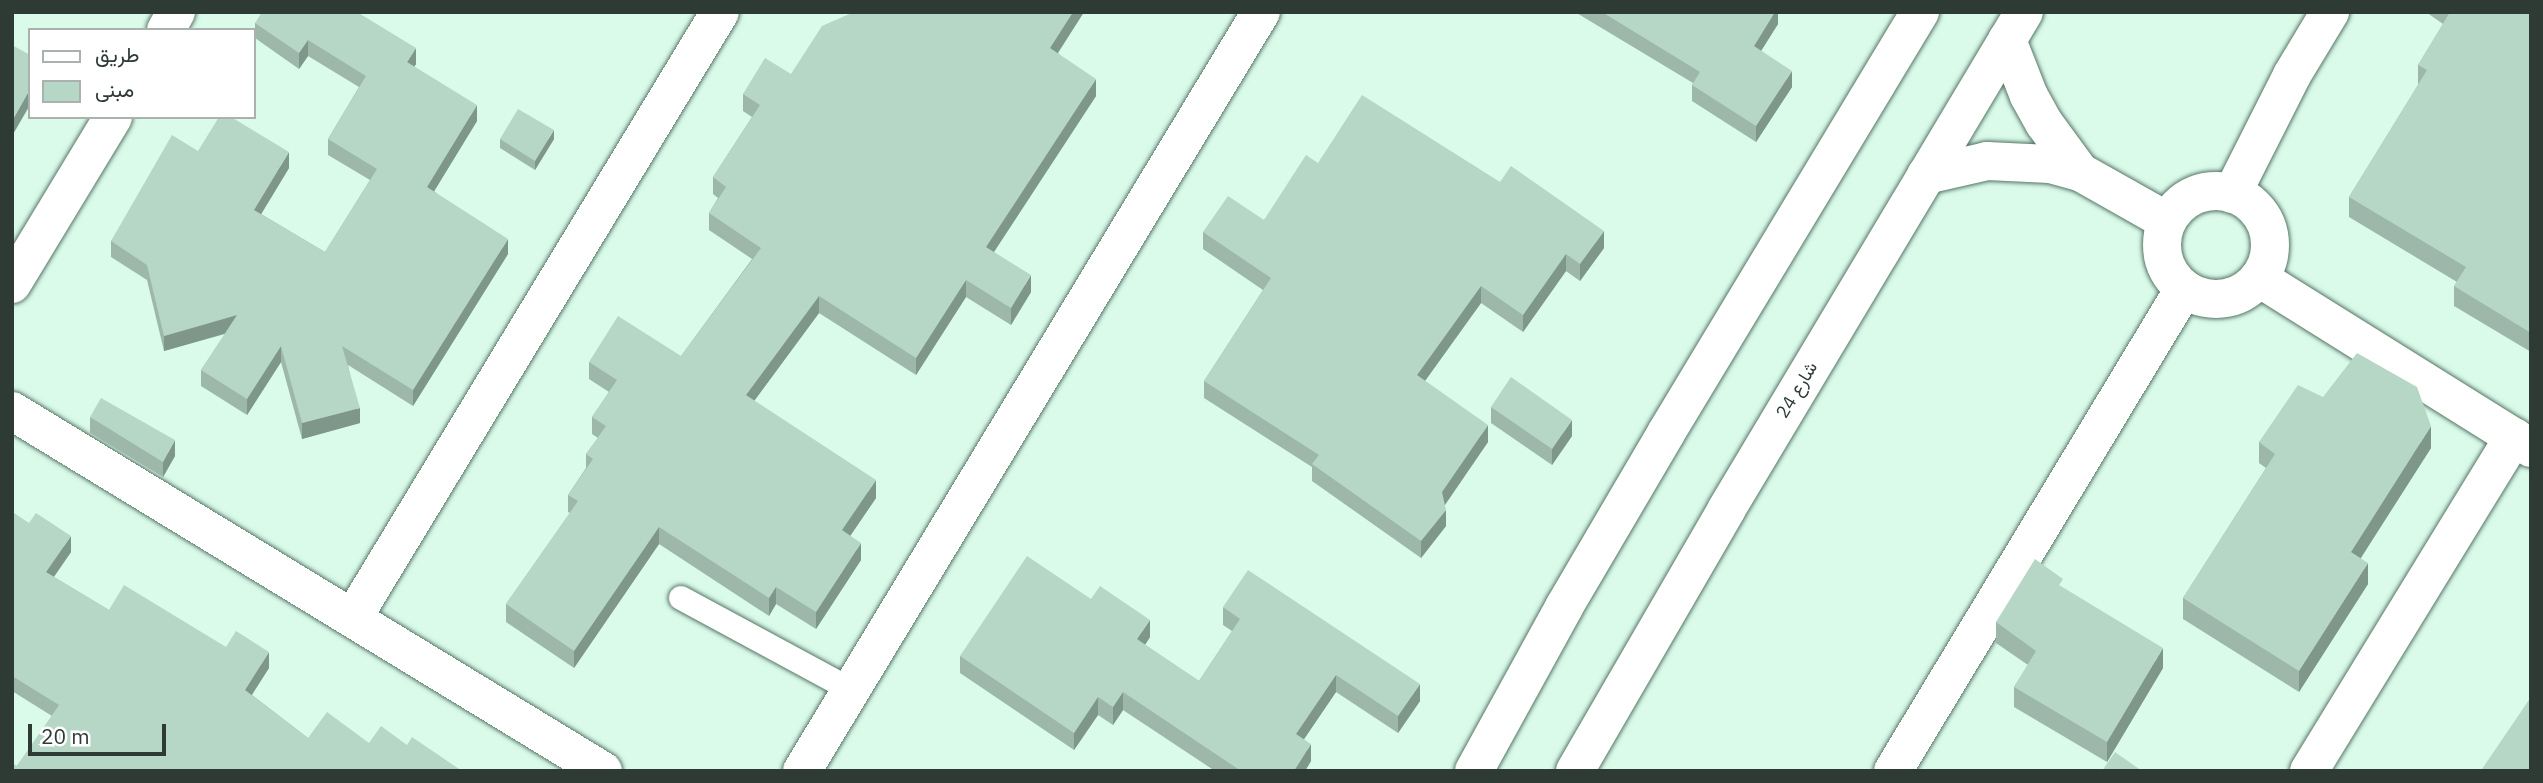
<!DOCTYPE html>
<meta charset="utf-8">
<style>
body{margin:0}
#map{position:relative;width:2543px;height:783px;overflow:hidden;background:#dafbea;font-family:"IBM Plex Sans",Vazirmatn,sans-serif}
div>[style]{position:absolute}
.roads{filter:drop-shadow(0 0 2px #577567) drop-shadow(0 0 2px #577567)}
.lane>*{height:24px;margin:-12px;padding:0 12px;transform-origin:12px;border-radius:12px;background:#fff}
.street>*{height:38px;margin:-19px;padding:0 19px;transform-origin:19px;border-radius:19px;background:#fff}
.street>.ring{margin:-19px;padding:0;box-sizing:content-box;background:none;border:38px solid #fff;border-radius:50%}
.secondary>*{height:38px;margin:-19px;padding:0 19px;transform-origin:19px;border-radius:19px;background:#fff}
.wall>*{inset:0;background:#9db8aa}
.shaded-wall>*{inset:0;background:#7f968b}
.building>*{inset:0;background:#b6d6c6}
span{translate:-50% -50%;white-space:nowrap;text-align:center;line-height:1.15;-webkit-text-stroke:7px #fff;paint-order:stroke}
.street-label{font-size:18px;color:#2e3b35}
.frame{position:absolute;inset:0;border:14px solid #2e3b35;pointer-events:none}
.legend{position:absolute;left:28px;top:28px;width:228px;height:91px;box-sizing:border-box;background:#fff;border:2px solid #abb1ae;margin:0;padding:9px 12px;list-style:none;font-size:21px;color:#2e3b35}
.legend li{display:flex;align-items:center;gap:14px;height:35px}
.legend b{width:35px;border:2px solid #abb1ae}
.scale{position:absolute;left:28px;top:724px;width:138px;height:32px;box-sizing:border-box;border:4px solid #2e3b35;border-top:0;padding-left:9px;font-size:21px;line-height:24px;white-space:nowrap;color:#2e3b35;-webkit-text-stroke:5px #fff;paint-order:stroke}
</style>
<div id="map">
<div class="roads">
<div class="lane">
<div style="left:681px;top:598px;width:191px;rotate:28.4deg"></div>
</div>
<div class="street">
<div style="left:166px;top:30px;width:21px;rotate:-61deg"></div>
<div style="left:2007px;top:40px;width:60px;rotate:68.6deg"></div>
<div style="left:2029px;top:96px;width:31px;rotate:61deg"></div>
<div style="left:2044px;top:123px;width:61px;rotate:53.7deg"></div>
<div style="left:1926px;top:175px;width:63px;rotate:-12.9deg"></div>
<div style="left:1987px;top:161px;width:63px;rotate:2.7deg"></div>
<div style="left:2050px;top:164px;width:31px;rotate:15deg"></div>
<div style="left:2080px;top:172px;width:100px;rotate:29.4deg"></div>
<div class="ring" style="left:2162px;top:191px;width:70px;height:70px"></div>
<div style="left:2232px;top:194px;width:133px;rotate:-63.2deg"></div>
<div style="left:2292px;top:75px;width:74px;rotate:-58.9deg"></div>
<div style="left:2259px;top:278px;width:321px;rotate:32deg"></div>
<div style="left:12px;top:284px;width:195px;rotate:-58.8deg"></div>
<div style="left:12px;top:411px;width:692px;rotate:31.35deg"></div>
<div style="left:354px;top:616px;width:706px;rotate:-58.79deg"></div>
<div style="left:802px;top:771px;width:887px;rotate:-58.84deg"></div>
<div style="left:1893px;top:771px;width:563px;rotate:-58.88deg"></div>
<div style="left:2309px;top:771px;width:392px;rotate:-58.5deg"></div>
</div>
<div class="secondary">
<div style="left:1474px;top:771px;width:187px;rotate:-61.2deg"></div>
<div style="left:1564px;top:607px;width:202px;rotate:-59.6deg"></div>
<div style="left:1666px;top:433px;width:492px;rotate:-58.9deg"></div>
<div style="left:1575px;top:771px;width:302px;rotate:-59.9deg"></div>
<div style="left:1726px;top:510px;width:580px;rotate:-59.1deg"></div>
</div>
</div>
<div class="wall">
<div style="clip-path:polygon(1084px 12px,1058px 53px,1096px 96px,994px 252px,1031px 292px,1011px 325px,966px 297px,916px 375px,819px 313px,754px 401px,876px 498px,850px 536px,861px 560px,816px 629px,776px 604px,769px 616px,659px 544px,574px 668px,506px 622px,506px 604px,570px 513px,568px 512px,568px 495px,586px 468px,586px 454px,598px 438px,592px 434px,592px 417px,609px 392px,589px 379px,589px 362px,681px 356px,752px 259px,709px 230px,709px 213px,718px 198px,713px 194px,713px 177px,752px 117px,743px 111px,743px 94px,791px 74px)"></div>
<div style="clip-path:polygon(1575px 12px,1778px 12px,1778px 24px,1761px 51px,1792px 87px,1756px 142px,1692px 101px,1692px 85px,1693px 83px)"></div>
<div style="clip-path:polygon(2426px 12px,2531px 12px,2531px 352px,2454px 306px,2454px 286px,2457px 282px,2349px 217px,2349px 197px,2418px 85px,2418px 65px,2443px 24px)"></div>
<div style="clip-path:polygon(255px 23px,416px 64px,414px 67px,477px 121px,434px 191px,508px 254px,413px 406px,348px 365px,360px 423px,302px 439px,281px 362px,247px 415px,201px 386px,201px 370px,225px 334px,164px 351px,147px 280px,111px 257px,111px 241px,198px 151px,289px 168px,261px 214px,325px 252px,370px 180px,328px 155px,328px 139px,359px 87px,308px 56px,299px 69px,255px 38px)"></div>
<div style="clip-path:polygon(500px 139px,554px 139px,535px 170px,500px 148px)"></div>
<div style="clip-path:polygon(1318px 163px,1500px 182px,1604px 248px,1580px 281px,1566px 271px,1523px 332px,1481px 303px,1425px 381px,1488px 442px,1445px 505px,1446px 526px,1421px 558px,1312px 481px,1312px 467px,1204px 398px,1204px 381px,1263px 290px,1203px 249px,1203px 232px,1264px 220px)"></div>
<div style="clip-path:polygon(2323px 397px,2431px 448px,2361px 558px,2368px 584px,2299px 692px,2183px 619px,2183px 598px,2266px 468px,2259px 463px,2259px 442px)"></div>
<div style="clip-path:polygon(1491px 407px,1572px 436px,1552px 465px,1491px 423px)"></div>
<div style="clip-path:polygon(90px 417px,175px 456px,163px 477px,90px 433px)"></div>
<div style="clip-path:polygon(12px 512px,71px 552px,54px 577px,109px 610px,226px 647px,269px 668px,252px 695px,308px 738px,369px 743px,407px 745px,462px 771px,17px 766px,52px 716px,12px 691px)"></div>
<div style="clip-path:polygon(2063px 588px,2163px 668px,2107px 762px,2014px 707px,2014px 687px,2028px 665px,1996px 643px,1996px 622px)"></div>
<div style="clip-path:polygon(1091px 599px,1150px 637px,1145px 645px,1199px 681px,1232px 631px,1223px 625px,1223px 607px,1420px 701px,1398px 733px,1336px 692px,1304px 739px,1311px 761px,1305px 771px,1215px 771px,1123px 710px,1113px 725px,1098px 715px,1074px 750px,960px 673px,960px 656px)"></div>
</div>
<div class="shaded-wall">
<div style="clip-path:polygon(1073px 12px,1084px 12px,1050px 65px,1050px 48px)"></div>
<div style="clip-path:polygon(1775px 12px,1778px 12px,1778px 24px,1754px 62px,1754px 46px)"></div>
<div style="clip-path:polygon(308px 40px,308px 56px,299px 69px,299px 53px)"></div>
<div style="clip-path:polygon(416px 48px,416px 64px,407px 78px,407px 62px)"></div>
<div style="clip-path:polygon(1792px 71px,1792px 87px,1756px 142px,1756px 126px)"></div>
<div style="clip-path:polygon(1096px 79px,1096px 96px,986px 264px,986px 247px)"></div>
<div style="clip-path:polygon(30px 89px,30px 105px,12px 136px,12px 121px)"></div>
<div style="clip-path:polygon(477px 105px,477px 121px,427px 203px,427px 187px)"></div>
<div style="clip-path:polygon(554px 130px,554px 139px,535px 170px,535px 161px)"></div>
<div style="clip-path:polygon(289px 152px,289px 168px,254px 226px,254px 210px)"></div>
<div style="clip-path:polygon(1604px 231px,1604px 248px,1580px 281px,1580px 264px)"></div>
<div style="clip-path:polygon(508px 239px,508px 254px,413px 406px,413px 390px)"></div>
<div style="clip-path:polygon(1566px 254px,1566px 271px,1523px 332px,1523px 315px)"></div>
<div style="clip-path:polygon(1031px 275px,1031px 292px,1011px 325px,1011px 308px)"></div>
<div style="clip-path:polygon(966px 280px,966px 297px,916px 375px,916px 358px)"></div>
<div style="clip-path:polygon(1481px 286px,1481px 303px,1417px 392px,1417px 375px)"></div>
<div style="clip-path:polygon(819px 296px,819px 313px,746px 412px,746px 395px)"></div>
<div style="clip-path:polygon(237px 315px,237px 330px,164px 351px,164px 336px)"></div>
<div style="clip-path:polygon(281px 346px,281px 362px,247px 415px,247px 399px)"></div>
<div style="clip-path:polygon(360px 408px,360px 423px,302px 439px,302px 423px)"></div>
<div style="clip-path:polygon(1572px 420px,1572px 436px,1552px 465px,1552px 449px)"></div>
<div style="clip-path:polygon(1488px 425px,1488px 442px,1442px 509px,1442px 492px)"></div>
<div style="clip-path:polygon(2431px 426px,2431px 448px,2351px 573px,2351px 552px)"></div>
<div style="clip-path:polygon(175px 440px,175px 456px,163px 477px,163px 462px)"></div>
<div style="clip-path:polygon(876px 480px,876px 498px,842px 548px,842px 530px)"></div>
<div style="clip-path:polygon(1446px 510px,1446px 526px,1421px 558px,1421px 541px)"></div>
<div style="clip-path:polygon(659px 527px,659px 544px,574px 668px,574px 651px)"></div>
<div style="clip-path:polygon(71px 536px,71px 552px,46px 588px,46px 572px)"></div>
<div style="clip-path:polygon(861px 543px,861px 560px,816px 629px,816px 612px)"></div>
<div style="clip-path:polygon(2368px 563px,2368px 584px,2299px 692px,2299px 671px)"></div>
<div style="clip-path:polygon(776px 587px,776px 604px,769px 616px,769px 598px)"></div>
<div style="clip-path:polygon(1150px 620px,1150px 637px,1137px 657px,1137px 639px)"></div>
<div style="clip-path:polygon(2163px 648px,2163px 668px,2107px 762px,2107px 742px)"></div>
<div style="clip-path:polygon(269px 652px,269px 668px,245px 705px,245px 690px)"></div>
<div style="clip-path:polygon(1336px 675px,1336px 692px,1296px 751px,1296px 734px)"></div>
<div style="clip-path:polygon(1420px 684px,1420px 701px,1398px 733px,1398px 716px)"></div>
<div style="clip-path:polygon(1123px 692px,1123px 710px,1113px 725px,1113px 707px)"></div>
<div style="clip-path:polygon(1098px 697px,1098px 715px,1074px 750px,1074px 733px)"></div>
<div style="clip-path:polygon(1311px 744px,1311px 761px,1305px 771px,1294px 771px)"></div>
</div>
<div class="building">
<div style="clip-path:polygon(262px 12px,357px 12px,416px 48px,407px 62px,477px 105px,427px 187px,508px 239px,413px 390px,342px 346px,360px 408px,302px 423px,281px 346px,247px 399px,201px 370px,237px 315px,164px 336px,147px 265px,111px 241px,172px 135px,198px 151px,219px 117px,231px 117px,289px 152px,254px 210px,325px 252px,377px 169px,328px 139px,366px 76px,308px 40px,299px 53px,255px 23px)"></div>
<div style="clip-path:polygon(854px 12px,1073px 12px,1050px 48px,1096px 79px,986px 247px,1031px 275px,1011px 308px,966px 280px,916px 358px,819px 296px,746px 395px,876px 480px,842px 530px,861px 543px,816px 612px,776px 587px,769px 598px,659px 527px,574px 651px,506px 604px,578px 501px,568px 495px,593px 459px,586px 454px,606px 426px,592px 417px,617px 380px,589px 362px,618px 316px,681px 356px,761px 248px,709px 213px,726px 187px,713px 177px,760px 105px,743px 94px,765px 58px,791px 74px,822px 26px)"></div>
<div style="clip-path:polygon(1602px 12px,1775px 12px,1754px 46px,1792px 71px,1756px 126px,1692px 85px,1700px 72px)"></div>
<div style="clip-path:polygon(2450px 12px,2531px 12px,2531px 333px,2454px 286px,2466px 267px,2349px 197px,2427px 70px,2418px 65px)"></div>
<div style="clip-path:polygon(12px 45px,30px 55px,30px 89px,12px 121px)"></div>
<div style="clip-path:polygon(1362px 95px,1500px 182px,1511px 166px,1604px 231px,1580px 264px,1566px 254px,1523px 315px,1481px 286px,1417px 375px,1488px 425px,1442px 492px,1446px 510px,1421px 541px,1312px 464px,1319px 455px,1204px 381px,1271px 278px,1203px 232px,1228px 196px,1264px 220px,1306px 155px,1318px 163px)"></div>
<div style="clip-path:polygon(518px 109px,554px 130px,535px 161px,500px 139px)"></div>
<div style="clip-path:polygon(2357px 353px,2417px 387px,2431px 426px,2351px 552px,2368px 563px,2299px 671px,2183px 598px,2275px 454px,2259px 442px,2298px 385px,2323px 397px)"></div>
<div style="clip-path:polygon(1511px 377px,1572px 420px,1552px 449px,1491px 407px)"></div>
<div style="clip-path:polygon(101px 398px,175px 440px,163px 462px,90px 417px)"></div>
<div style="clip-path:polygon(12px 512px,29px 523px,36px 513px,71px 536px,46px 572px,109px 610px,124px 585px,226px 647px,236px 631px,269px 652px,245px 690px,308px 738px,327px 712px,369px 743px,381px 726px,407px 745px,412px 737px,462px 771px,12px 771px,12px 763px,17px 766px,59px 705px,12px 676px)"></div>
<div style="clip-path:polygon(1027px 556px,1091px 599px,1100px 586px,1150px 620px,1137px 639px,1199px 681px,1240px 619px,1223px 607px,1248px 570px,1420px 684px,1398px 716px,1336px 675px,1296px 734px,1311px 744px,1294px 771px,1241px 771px,1123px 692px,1113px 707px,1098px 697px,1074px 733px,960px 656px)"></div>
<div style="clip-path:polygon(2035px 559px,2063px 579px,2059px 585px,2163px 648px,2107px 742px,2014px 687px,2036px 651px,1996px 622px)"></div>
<div style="clip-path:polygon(2531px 697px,2531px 771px,2484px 771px,2482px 769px)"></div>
<div style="clip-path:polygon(2115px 752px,2142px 771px,2102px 771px)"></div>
</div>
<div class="street-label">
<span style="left:1797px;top:390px;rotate:-59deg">شارع 24</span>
</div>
<div class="frame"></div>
<ul class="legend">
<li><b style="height:9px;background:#fff"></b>طريق</li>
<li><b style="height:19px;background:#b6d6c6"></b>مبنى</li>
</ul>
<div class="scale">20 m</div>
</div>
